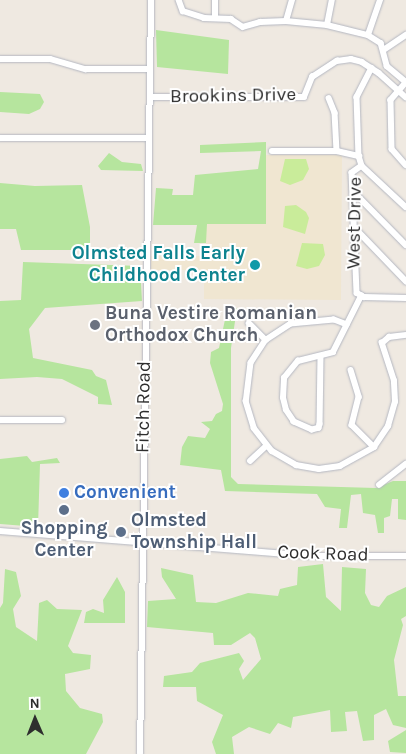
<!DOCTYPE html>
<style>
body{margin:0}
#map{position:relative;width:406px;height:754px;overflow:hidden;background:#efe9e1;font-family:Karla,sans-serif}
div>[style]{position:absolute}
.education>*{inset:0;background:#f0e6d1}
.green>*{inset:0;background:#b6e59e}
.pitch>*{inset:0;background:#c9ec9a}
.roads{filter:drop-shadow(0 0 1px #b4b7c1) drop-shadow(0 0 1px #b4b7c1)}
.minor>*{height:5.5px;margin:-2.75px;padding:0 2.75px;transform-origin:2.75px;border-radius:2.75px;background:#fff}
.dots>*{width:14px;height:14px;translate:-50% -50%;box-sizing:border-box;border:2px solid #fff;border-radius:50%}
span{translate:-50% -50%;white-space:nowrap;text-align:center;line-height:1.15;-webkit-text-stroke:4px #fff;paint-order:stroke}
.street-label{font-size:19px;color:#2e2e2e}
.culture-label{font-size:19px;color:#0d838f;font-weight:700}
.right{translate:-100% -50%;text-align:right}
.worship-label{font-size:19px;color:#5b616d;font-weight:700}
.left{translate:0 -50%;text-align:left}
.shop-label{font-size:19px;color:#366cbe;font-weight:700}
.service-label{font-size:19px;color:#4e5e75;font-weight:700}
.north{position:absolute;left:10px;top:694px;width:50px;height:50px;-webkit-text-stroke:4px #fff;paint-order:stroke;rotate:359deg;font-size:14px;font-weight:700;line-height:20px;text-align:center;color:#2e2e2e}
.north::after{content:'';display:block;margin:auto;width:18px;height:22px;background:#2e2e2e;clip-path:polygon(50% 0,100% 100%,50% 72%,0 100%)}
</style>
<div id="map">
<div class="education">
<div style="clip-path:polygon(266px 155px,342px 155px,341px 300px,204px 299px,204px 270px,151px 270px,151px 256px,206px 256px,206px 224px,266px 224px)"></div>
</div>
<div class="green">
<div style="clip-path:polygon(156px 30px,229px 40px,228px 74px,157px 67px)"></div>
<div style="clip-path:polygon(0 92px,40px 94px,44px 102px,40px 109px,29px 114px,0 112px)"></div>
<div style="clip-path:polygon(266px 142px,266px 224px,207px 224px,206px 243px,194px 243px,197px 225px,153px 225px,156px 188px,173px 189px,172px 195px,193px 195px,195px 175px,258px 169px,261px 151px,200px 153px,200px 145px)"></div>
<div style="clip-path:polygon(109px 153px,122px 162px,141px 164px,143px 171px,101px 170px,98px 166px)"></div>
<div style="clip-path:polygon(0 183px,35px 186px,82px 185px,90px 227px,90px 250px,21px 250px,16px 229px,0 229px)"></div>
<div style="clip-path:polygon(23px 262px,140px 266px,142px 301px,45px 308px,29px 329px,33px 358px,92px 370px,96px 376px,106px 380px,112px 405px,98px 404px,98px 397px,62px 379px,37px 377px,0 379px,0 301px,21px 300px)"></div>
<div style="clip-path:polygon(237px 308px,231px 348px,231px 477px,238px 484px,376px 488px,393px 481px,406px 481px,406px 520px,398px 519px,398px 499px,392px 499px,390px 516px,384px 518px,384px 533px,378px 533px,375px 515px,363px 513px,361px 494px,351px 495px,347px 528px,339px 528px,341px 509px,325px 507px,317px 494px,225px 491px,221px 470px,180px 465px,182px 447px,188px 436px,205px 438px,210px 429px,201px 422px,212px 421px,216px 414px,222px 411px,223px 404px,210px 363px,211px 352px,219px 348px,227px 310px)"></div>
<div style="clip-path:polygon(27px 456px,32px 462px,57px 458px,60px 463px,40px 464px,38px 527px,0 524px,0 459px)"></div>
<div style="clip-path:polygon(323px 564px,326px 597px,341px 611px,342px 567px,366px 569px,365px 593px,371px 605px,379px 607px,387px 596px,406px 587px,406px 616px,401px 619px,403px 625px,394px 660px,398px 696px,406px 696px,406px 728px,393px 725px,386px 709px,374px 715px,374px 740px,363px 741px,357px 711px,345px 712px,347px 731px,331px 732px,330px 710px,293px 717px,291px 728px,278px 723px,270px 734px,249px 727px,232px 737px,234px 754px,216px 754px,212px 742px,223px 715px,197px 701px,196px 687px,163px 687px,164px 676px,192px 672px,200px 663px,239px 653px,244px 661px,239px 669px,243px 680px,261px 659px,255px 638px,250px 633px,231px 645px,214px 645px,213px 633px,147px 627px,148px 601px,176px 599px,162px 577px,161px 568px,193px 575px,196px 602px,216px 603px,248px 593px,278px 596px,280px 589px,297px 585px,298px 567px)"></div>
<div style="clip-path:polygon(5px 569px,16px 572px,21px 596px,13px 609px,16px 627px,37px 641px,39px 603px,47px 600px,57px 609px,82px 610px,68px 646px,73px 653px,91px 655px,90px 669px,65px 674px,66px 691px,80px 708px,102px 714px,103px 722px,86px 754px,0 754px,0 608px,3px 603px)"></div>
<div style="clip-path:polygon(117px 577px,125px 592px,125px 623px,84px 623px,86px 612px,93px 609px,104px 613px,103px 600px)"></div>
<div style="clip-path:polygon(406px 730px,406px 753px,390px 752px,388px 741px)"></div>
</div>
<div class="pitch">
<div style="clip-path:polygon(285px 159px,306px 159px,309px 169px,303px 180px,290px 185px,280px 181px)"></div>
<div style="clip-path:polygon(296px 205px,306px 212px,309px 218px,305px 234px,283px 227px,285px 206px)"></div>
<div style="clip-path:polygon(302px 243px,323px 244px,325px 255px,319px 266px,307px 269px,296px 266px)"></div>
</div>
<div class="roads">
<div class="minor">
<div style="left:179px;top:0;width:12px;rotate:70deg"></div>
<div style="left:183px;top:11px;width:22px;rotate:18deg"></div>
<div style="left:204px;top:18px;width:27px;rotate:2deg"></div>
<div style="left:231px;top:19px;width:14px;rotate:34deg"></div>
<div style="left:243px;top:27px;width:18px;rotate:-16deg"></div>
<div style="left:260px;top:22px;width:26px;rotate:-2deg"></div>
<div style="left:286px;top:21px;width:41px;rotate:5.6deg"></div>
<div style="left:327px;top:25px;width:42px;rotate:13.7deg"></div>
<div style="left:368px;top:35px;width:15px;rotate:32deg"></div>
<div style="left:381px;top:43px;width:24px;rotate:75deg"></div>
<div style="left:387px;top:66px;width:25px;rotate:40deg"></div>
<div style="left:215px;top:18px;width:18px;rotate:-90deg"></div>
<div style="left:286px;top:21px;width:22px;rotate:-74deg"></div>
<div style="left:327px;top:25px;width:25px;rotate:-79deg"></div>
<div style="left:368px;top:35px;width:37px;rotate:-71deg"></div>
<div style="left:385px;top:49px;width:25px;rotate:-34deg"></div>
<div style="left:0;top:59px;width:50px"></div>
<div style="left:50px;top:59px;width:37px;rotate:16deg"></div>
<div style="left:86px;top:69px;width:64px"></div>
<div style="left:372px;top:68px;width:33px;rotate:117deg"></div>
<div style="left:357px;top:97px;width:59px;rotate:88.1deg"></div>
<div style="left:359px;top:156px;width:10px;rotate:73deg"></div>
<div style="left:362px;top:166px;width:60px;rotate:43deg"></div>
<div style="left:406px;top:83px;width:23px;rotate:131deg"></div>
<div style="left:391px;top:100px;width:49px;rotate:88.8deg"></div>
<div style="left:392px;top:149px;width:21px;rotate:49deg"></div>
<div style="left:150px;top:97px;width:154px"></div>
<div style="left:304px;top:97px;width:22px;rotate:-68deg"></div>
<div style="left:312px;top:77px;width:30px;rotate:-33deg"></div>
<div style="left:337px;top:61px;width:14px;rotate:-8deg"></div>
<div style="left:351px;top:59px;width:11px;rotate:15deg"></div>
<div style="left:362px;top:62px;width:20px;rotate:33deg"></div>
<div style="left:379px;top:73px;width:36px;rotate:42deg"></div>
<div style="left:329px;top:98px;width:16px;rotate:68deg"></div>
<div style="left:335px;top:113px;width:38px;rotate:87deg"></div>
<div style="left:0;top:138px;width:149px"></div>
<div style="left:272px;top:151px;width:65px"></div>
<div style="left:337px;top:151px;width:23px;rotate:13deg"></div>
<div style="left:362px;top:166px;width:12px;rotate:145deg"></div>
<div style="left:352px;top:173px;width:120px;rotate:87.6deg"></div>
<div style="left:357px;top:293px;width:8px;rotate:30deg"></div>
<div style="left:364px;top:297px;width:42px;rotate:1.4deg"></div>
<div style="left:354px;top:192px;width:74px;rotate:45.5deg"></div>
<div style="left:355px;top:228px;width:74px;rotate:46.1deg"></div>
<div style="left:249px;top:323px;width:24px;rotate:45deg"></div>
<div style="left:347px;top:325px;width:14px;rotate:-159deg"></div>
<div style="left:334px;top:320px;width:43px;rotate:174.7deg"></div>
<div style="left:291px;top:324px;width:30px;rotate:147deg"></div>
<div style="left:266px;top:340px;width:27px;rotate:123deg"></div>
<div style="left:251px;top:363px;width:38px;rotate:97deg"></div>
<div style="left:246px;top:401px;width:28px;rotate:73deg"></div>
<div style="left:254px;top:428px;width:29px;rotate:52deg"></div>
<div style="left:272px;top:451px;width:28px;rotate:30deg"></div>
<div style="left:296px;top:465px;width:23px;rotate:10deg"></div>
<div style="left:319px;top:469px;width:21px;rotate:-8deg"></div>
<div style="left:340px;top:466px;width:39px;rotate:-29deg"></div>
<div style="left:374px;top:447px;width:25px;rotate:-56deg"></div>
<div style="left:388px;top:426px;width:25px;rotate:-74deg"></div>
<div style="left:395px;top:402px;width:21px;rotate:-93deg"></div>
<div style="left:394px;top:381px;width:40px;rotate:-108deg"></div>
<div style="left:382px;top:343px;width:9px;rotate:-41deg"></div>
<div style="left:389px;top:337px;width:17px;rotate:-7deg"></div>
<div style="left:321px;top:356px;width:68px;rotate:90.8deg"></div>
<div style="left:320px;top:424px;width:4px;rotate:104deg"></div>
<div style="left:319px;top:428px;width:7px;rotate:164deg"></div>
<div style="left:312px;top:430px;width:20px;rotate:-156deg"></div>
<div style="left:294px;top:422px;width:14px;rotate:-124deg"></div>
<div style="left:286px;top:410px;width:12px;rotate:-104deg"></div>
<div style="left:283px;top:398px;width:20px;rotate:-87deg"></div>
<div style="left:284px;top:378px;width:22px;rotate:-51deg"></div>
<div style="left:298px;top:361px;width:36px;rotate:-14deg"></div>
<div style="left:333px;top:352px;width:63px;rotate:-63.4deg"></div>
<div style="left:351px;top:370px;width:28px;rotate:73deg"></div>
<div style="left:359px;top:397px;width:29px;rotate:104deg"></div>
<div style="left:352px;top:425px;width:31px;rotate:45deg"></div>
<div style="left:0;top:420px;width:62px"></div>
<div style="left:250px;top:461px;width:22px;rotate:-43deg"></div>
<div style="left:379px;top:485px;width:34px;rotate:-38deg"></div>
<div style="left:0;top:531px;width:309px;rotate:4.6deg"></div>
<div style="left:308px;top:556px;width:98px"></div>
<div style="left:140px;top:754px;width:754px;rotate:-89.16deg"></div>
</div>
</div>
<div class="dots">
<div style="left:255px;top:265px;background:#0f9aa8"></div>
<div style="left:95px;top:325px;background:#6b7280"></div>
<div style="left:64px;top:493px;background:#3f7fe0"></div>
<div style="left:64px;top:510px;background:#5c6f8a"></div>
<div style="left:121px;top:532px;background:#5c6f8a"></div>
</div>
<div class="street-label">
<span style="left:233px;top:96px;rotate:-1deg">Brookins Drive</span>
<span style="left:355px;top:223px;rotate:-89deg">West Drive</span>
<span style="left:144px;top:407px;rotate:-89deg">Fitch Road</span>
<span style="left:323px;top:554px;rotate:2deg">Cook Road</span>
</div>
<div class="culture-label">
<span class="right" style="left:245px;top:265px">Olmsted Falls Early<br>Childhood Center</span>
</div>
<div class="worship-label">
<span class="left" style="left:105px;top:325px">Buna Vestire Romanian<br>Orthodox Church</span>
</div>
<div class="shop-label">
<span class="left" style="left:74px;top:493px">Convenient</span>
</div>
<div class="service-label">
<span class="left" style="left:131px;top:532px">Olmsted<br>Township Hall</span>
<span style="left:64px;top:540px">Shopping<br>Center</span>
</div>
<div class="north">N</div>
</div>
